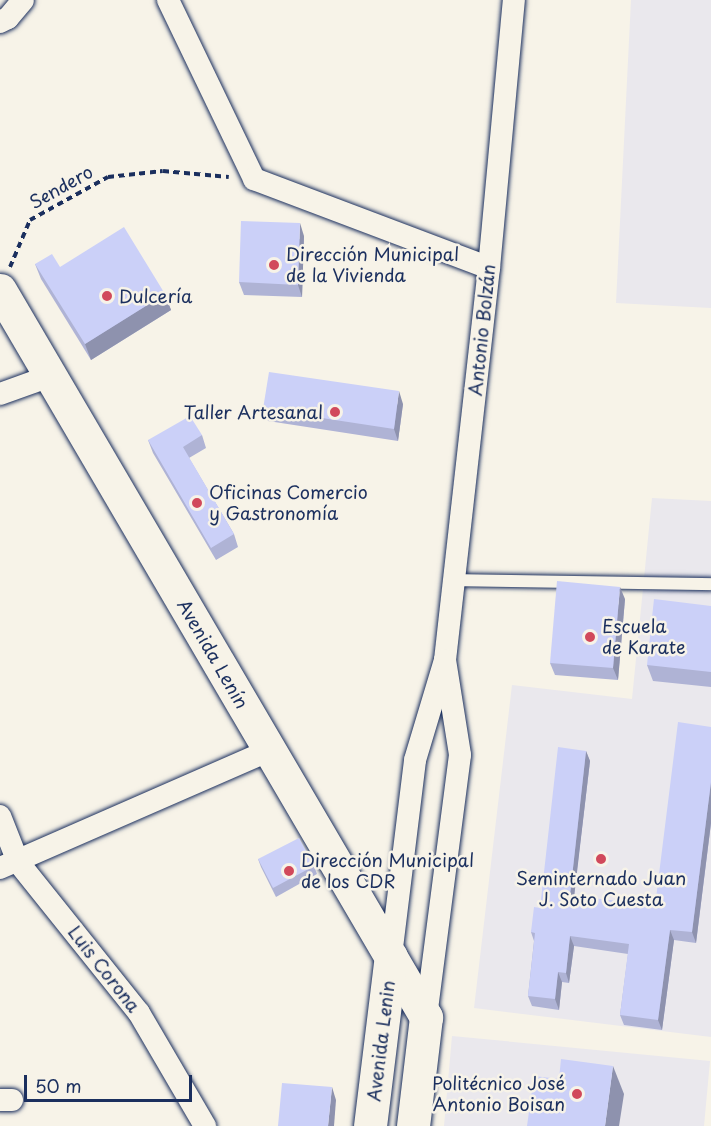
<!DOCTYPE html>
<meta charset="utf-8">
<style>
body{margin:0}
#map{position:relative;width:711px;height:1126px;overflow:hidden;background:#f7f3e8;font-family:"Playpen Sans",sans-serif}
div>[style]{position:absolute}
.built>*{inset:0;background:#eae8ed}
.path>*{height:4px;margin-top:-2px;transform-origin:0;background:repeating-linear-gradient(90deg,#1b2f5e 0 6px,transparent 0 10.5px)}
.roads{filter:drop-shadow(0 0 2px #1b2f5e) drop-shadow(0 0 2px #1b2f5e)}
.lane>*{height:12px;margin:-6px;padding:0 6px;transform-origin:6px;border-radius:6px;background:#f7f3e8}
.street>*{height:22px;margin:-11px;padding:0 11px;transform-origin:11px;border-radius:11px;background:#f7f3e8}
.secondary>*{height:33px;margin:-16.5px;padding:0 16.5px;transform-origin:16.5px;border-radius:16.5px;background:#f7f3e8}
.wall>*{inset:0;background:#afb3d5}
.shaded-wall>*{inset:0;background:#8e92ae}
.building>*{inset:0;background:#cbd0f8}
.dots>*{width:16px;height:16px;translate:-50% -50%;box-sizing:border-box;border:3px solid #f7f3e8;border-radius:50%}
span{translate:-50% -50%;white-space:nowrap;text-align:center;line-height:1.15;-webkit-text-stroke:5px #f7f3e8;paint-order:stroke}
.street-label{font-size:18px;color:#1b2f5e}
.poi-label{font-size:18px;color:#1b2f5e}
.left{translate:0 -50%;text-align:left}
.right{translate:-100% -50%;text-align:right}
.scale{position:absolute;left:24px;top:1075px;width:168px;height:27px;box-sizing:border-box;border:3px solid #1b2f5e;border-top:0;padding-left:8px;font-size:18px;line-height:21px;white-space:nowrap;color:#1b2f5e;-webkit-text-stroke:4px #f7f3e8;paint-order:stroke}
</style>
<div id="map">
<div class="built">
<div style="clip-path:polygon(631px 0,711px 0,711px 308px,616px 303px)"></div>
<div style="clip-path:polygon(652px 498px,711px 501px,711px 1037px,474px 1008px,512px 685px,632px 699px)"></div>
<div style="clip-path:polygon(452px 1036px,710px 1061px,704px 1126px,444px 1126px)"></div>
</div>
<div class="path">
<div style="left:10px;top:267px;width:51px;rotate:-66.9deg"></div>
<div style="left:30px;top:220px;width:89px;rotate:-28.9deg"></div>
<div style="left:108px;top:177px;width:55px;rotate:-6.2deg"></div>
<div style="left:163px;top:171px;width:66px;rotate:5.2deg"></div>
</div>
<div class="roads">
<div class="lane">
<div style="left:454px;top:580px;width:257px;rotate:0.9deg"></div>
</div>
<div class="street">
<div style="left:168px;top:0;width:199px;rotate:64.3deg"></div>
<div style="left:254px;top:179px;width:251px;rotate:20.7deg"></div>
<div style="left:0;top:22px;width:9px;rotate:-27deg"></div>
<div style="left:8px;top:18px;width:23px;rotate:-50deg"></div>
<div style="left:0;top:394px;width:53px;rotate:-19.8deg"></div>
<div style="left:445px;top:660px;width:394px;rotate:-83.6deg"></div>
<div style="left:489px;top:268px;width:269px;rotate:-84.7deg"></div>
<div style="left:0;top:816px;width:49px;rotate:68.6deg"></div>
<div style="left:18px;top:862px;width:193px;rotate:51.3deg"></div>
<div style="left:139px;top:1013px;width:131px;rotate:59.7deg"></div>
<div style="left:0;top:868px;width:295px;rotate:-23.6deg"></div>
<div style="left:391px;top:956px;width:197px;rotate:-83deg"></div>
<div style="left:415px;top:760px;width:104px;rotate:-73.3deg"></div>
<div style="left:445px;top:660px;width:96px;rotate:81deg"></div>
<div style="left:460px;top:755px;width:264px;rotate:97.4deg"></div>
<div style="left:0;top:1100px;width:12px"></div>
</div>
<div class="secondary">
<div style="left:0;top:290px;width:843px;rotate:59.63deg"></div>
<div style="left:426px;top:1017px;width:110px;rotate:96.8deg"></div>
<div style="left:370px;top:1126px;width:171px;rotate:-83deg"></div>
</div>
</div>
<div class="wall">
<div style="clip-path:polygon(304px 236px,302px 297px,244px 295px,239px 282px)"></div>
<div style="clip-path:polygon(35px 264px,60px 267px,165px 294px,171px 310px,91px 360px,41px 279px)"></div>
<div style="clip-path:polygon(403px 404px,398px 441px,268px 421px,263px 409px)"></div>
<div style="clip-path:polygon(202px 435px,206px 448px,189px 458px,234px 534px,238px 547px,216px 560px,153px 453px,148px 440px)"></div>
<div style="clip-path:polygon(625px 599px,618px 680px,555px 675px,550px 663px)"></div>
<div style="clip-path:polygon(711px 606px,711px 687px,653px 681px,647px 665px)"></div>
<div style="clip-path:polygon(711px 727px,711px 823px,696px 943px,674px 940px,662px 1030px,624px 1025px,620px 1015px,628px 954px,574px 946px,569px 983px,562px 982px,559px 1010px,532px 1006px,528px 996px,534px 941px,531px 932px,540px 908px,586px 751px,590px 761px,574px 896px,655px 906px)"></div>
<div style="clip-path:polygon(258px 859px,314px 866px,317px 874px,276px 897px,261px 867px)"></div>
</div>
<div class="shaded-wall">
<div style="clip-path:polygon(300px 223px,304px 236px,302px 297px,298px 285px)"></div>
<div style="clip-path:polygon(165px 294px,171px 310px,91px 360px,85px 344px)"></div>
<div style="clip-path:polygon(399px 391px,403px 404px,398px 441px,394px 429px)"></div>
<div style="clip-path:polygon(620px 587px,625px 599px,618px 680px,613px 668px)"></div>
<div style="clip-path:polygon(586px 751px,590px 761px,573px 906px,570px 895px)"></div>
<div style="clip-path:polygon(711px 782px,711px 823px,696px 943px,692px 932px)"></div>
<div style="clip-path:polygon(670px 930px,674px 940px,662px 1030px,658px 1020px)"></div>
<div style="clip-path:polygon(570px 936px,574px 946px,569px 983px,566px 973px)"></div>
<div style="clip-path:polygon(558px 972px,562px 982px,559px 1010px,555px 999px)"></div>
<div style="clip-path:polygon(613px 1066px,624px 1094px,619px 1126px,605px 1126px)"></div>
<div style="clip-path:polygon(332px 1087px,336px 1100px,334px 1126px,328px 1126px)"></div>
</div>
<div class="building">
<div style="clip-path:polygon(241px 221px,300px 223px,298px 285px,239px 282px)"></div>
<div style="clip-path:polygon(124px 227px,165px 294px,85px 344px,35px 264px,52px 254px,60px 267px)"></div>
<div style="clip-path:polygon(269px 372px,399px 391px,394px 429px,263px 409px)"></div>
<div style="clip-path:polygon(190px 416px,202px 435px,183px 447px,234px 534px,211px 548px,148px 440px)"></div>
<div style="clip-path:polygon(557px 581px,620px 587px,613px 668px,550px 663px)"></div>
<div style="clip-path:polygon(654px 599px,711px 606px,711px 672px,647px 665px)"></div>
<div style="clip-path:polygon(678px 722px,711px 727px,711px 782px,692px 932px,670px 930px,658px 1020px,620px 1015px,629px 944px,570px 936px,566px 973px,558px 972px,555px 999px,528px 996px,535px 933px,531px 932px,534px 907px,540px 908px,558px 747px,586px 751px,570px 895px,655px 906px)"></div>
<div style="clip-path:polygon(299px 838px,314px 866px,273px 888px,258px 859px)"></div>
<div style="clip-path:polygon(561px 1059px,613px 1066px,605px 1126px,527px 1126px,534px 1076px,559px 1079px)"></div>
<div style="clip-path:polygon(282px 1083px,332px 1087px,328px 1126px,278px 1126px)"></div>
</div>
<div class="dots">
<div style="left:274px;top:265px;background:#d1495b"></div>
<div style="left:107px;top:296px;background:#d1495b"></div>
<div style="left:335px;top:412px;background:#d1495b"></div>
<div style="left:197px;top:503px;background:#d1495b"></div>
<div style="left:590px;top:637px;background:#d1495b"></div>
<div style="left:601px;top:859px;background:#d1495b"></div>
<div style="left:289px;top:871px;background:#d1495b"></div>
<div style="left:577px;top:1094px;background:#d1495b"></div>
</div>
<div class="street-label">
<span style="left:61px;top:187px;rotate:-29deg">Sendero</span>
<span style="left:482px;top:330px;rotate:-84deg">Antonio Bolzán</span>
<span style="left:213px;top:654px;rotate:60deg">Avenida Lenín</span>
<span style="left:104px;top:969px;rotate:52deg">Luis Corona</span>
<span style="left:381px;top:1041px;rotate:-83deg">Avenida Lenin</span>
</div>
<div class="poi-label">
<span class="left" style="left:286px;top:265px">Dirección Municipal<br>de la Vivienda</span>
<span class="left" style="left:119px;top:296px">Dulcería</span>
<span class="right" style="left:323px;top:412px">Taller Artesanal</span>
<span class="left" style="left:209px;top:503px">Oficinas Comercio<br>y Gastronomía</span>
<span class="left" style="left:602px;top:637px">Escuela<br>de Karate</span>
<span class="left" style="left:301px;top:871px">Dirección Municipal<br>de los CDR</span>
<span style="left:601px;top:889px">Seminternado Juan<br>J. Soto Cuesta</span>
<span class="right" style="left:565px;top:1094px">Politécnico José<br>Antonio Boisan</span>
</div>
<div class="scale">50 m</div>
</div>
